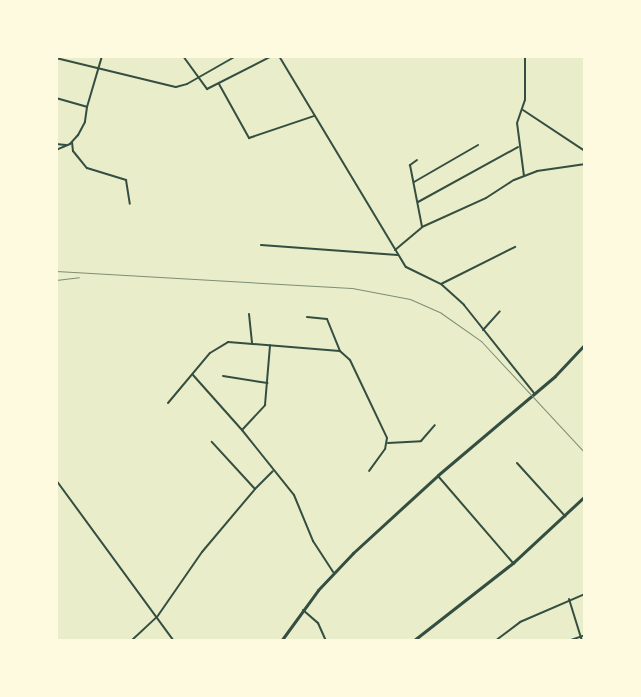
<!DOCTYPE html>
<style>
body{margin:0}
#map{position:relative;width:641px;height:697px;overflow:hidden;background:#e9edc9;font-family:"Exo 2",sans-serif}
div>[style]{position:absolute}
.minor>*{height:2px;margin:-1px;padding:0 1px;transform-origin:1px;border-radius:1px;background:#344e41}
.tertiary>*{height:2.5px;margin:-1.25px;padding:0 1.25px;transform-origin:1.25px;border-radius:1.25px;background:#344e41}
.secondary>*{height:3px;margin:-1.5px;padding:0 1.5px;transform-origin:1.5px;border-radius:1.5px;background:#344e41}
.rail>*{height:1px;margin:-0.5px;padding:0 0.5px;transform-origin:0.5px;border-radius:0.5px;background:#7c8e77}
span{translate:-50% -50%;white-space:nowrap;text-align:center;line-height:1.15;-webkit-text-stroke:5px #fefae0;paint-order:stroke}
.frame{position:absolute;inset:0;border:58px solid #fefae0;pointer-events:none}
</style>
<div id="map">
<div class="minor">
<div style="left:183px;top:56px;width:41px;rotate:54deg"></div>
<div style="left:207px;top:89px;width:73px;rotate:-26.9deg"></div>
<div style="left:279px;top:56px;width:246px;rotate:59deg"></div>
<div style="left:406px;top:267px;width:39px;rotate:26deg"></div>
<div style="left:441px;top:284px;width:31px;rotate:42deg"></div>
<div style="left:464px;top:305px;width:112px;rotate:51.5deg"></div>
<div style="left:56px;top:58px;width:123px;rotate:13.6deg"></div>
<div style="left:176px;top:87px;width:11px;rotate:-15deg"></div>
<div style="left:187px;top:84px;width:56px;rotate:-29.7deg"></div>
<div style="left:219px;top:84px;width:62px;rotate:60.9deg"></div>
<div style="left:249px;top:138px;width:69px;rotate:-18.7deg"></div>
<div style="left:56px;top:98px;width:32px;rotate:16deg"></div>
<div style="left:87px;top:107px;width:15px;rotate:98deg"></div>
<div style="left:85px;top:122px;width:15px;rotate:118deg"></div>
<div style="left:78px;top:135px;width:12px;rotate:132deg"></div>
<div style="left:70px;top:144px;width:15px;rotate:157deg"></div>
<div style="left:87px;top:107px;width:53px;rotate:-73.6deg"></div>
<div style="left:523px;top:110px;width:74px;rotate:33.5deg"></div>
<div style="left:72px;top:142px;width:9px;rotate:84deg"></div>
<div style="left:73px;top:151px;width:22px;rotate:51deg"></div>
<div style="left:87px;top:168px;width:41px;rotate:17.1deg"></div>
<div style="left:126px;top:180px;width:24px;rotate:81deg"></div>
<div style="left:56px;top:144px;width:10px;rotate:6deg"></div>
<div style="left:417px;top:160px;width:9px;rotate:144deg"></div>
<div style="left:410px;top:165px;width:63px;rotate:79deg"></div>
<div style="left:524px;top:176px;width:53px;rotate:-97.5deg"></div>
<div style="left:517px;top:123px;width:24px;rotate:-71deg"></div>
<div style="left:525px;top:100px;width:44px;rotate:-90deg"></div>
<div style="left:414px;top:182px;width:74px;rotate:-30deg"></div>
<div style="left:418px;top:202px;width:114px;rotate:-28.8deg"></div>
<div style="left:261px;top:245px;width:137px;rotate:4.2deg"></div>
<div style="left:395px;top:250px;width:35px;rotate:-40deg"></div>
<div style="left:422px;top:227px;width:70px;rotate:-24.4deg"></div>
<div style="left:486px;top:198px;width:33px;rotate:-33deg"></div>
<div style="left:514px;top:180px;width:25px;rotate:-21deg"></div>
<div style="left:537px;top:171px;width:49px;rotate:-8.3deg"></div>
<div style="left:441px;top:284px;width:83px;rotate:-26.6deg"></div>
<div style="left:249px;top:314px;width:30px;rotate:84deg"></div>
<div style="left:307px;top:317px;width:20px;rotate:6deg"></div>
<div style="left:327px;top:319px;width:35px;rotate:68deg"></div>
<div style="left:483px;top:330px;width:25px;rotate:-48deg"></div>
<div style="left:193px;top:375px;width:74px;rotate:48.3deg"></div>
<div style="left:242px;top:430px;width:83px;rotate:51.3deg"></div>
<div style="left:294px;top:495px;width:50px;rotate:67.6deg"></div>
<div style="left:313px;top:541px;width:37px;rotate:57deg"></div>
<div style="left:223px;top:376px;width:45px;rotate:9deg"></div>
<div style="left:168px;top:403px;width:65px;rotate:-50deg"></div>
<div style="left:210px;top:353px;width:21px;rotate:-31deg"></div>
<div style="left:228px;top:342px;width:112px;rotate:4.6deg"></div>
<div style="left:340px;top:351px;width:13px;rotate:42deg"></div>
<div style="left:350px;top:360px;width:86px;rotate:64.6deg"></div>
<div style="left:387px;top:438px;width:11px;rotate:100deg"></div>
<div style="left:385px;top:449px;width:27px;rotate:126deg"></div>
<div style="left:242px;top:430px;width:34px;rotate:-47deg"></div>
<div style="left:265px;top:405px;width:60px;rotate:-85.2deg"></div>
<div style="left:388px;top:443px;width:33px;rotate:-3deg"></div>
<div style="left:421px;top:441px;width:21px;rotate:-49deg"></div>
<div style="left:517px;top:463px;width:72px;rotate:47.8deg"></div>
<div style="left:438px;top:476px;width:115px;rotate:49.2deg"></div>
<div style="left:56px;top:480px;width:200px;rotate:53.8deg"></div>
<div style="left:255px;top:489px;width:25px;rotate:-45deg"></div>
<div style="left:569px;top:599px;width:44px;rotate:72.8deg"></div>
<div style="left:303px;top:610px;width:20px;rotate:41deg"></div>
<div style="left:318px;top:623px;width:20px;rotate:66deg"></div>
<div style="left:131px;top:641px;width:35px;rotate:-43deg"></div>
<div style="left:157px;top:617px;width:79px;rotate:-55.3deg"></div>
<div style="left:202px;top:552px;width:82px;rotate:-49.9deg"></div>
<div style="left:255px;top:489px;width:64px;rotate:-132.5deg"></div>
<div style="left:495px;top:641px;width:31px;rotate:-37deg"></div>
<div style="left:520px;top:622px;width:71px;rotate:-23.3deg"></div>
<div style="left:568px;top:641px;width:18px;rotate:-19deg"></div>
</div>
<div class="tertiary">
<div style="left:413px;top:641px;width:127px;rotate:-38deg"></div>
<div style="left:513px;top:563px;width:98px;rotate:-42.9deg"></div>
</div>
<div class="secondary">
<div style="left:281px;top:641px;width:63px;rotate:-54deg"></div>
<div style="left:318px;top:590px;width:51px;rotate:-46.6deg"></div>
<div style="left:353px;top:553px;width:115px;rotate:-42.5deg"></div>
<div style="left:438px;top:475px;width:153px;rotate:-40.2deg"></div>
<div style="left:555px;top:376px;width:44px;rotate:-46.8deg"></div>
</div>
<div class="rail">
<div style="left:56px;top:271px;width:296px;rotate:3.3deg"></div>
<div style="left:352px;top:288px;width:59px;rotate:10.7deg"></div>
<div style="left:410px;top:299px;width:34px;rotate:24deg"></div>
<div style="left:441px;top:313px;width:49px;rotate:35deg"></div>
<div style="left:481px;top:341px;width:153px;rotate:47.1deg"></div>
<div style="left:56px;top:280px;width:23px;rotate:-7deg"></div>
</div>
<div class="frame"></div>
</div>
